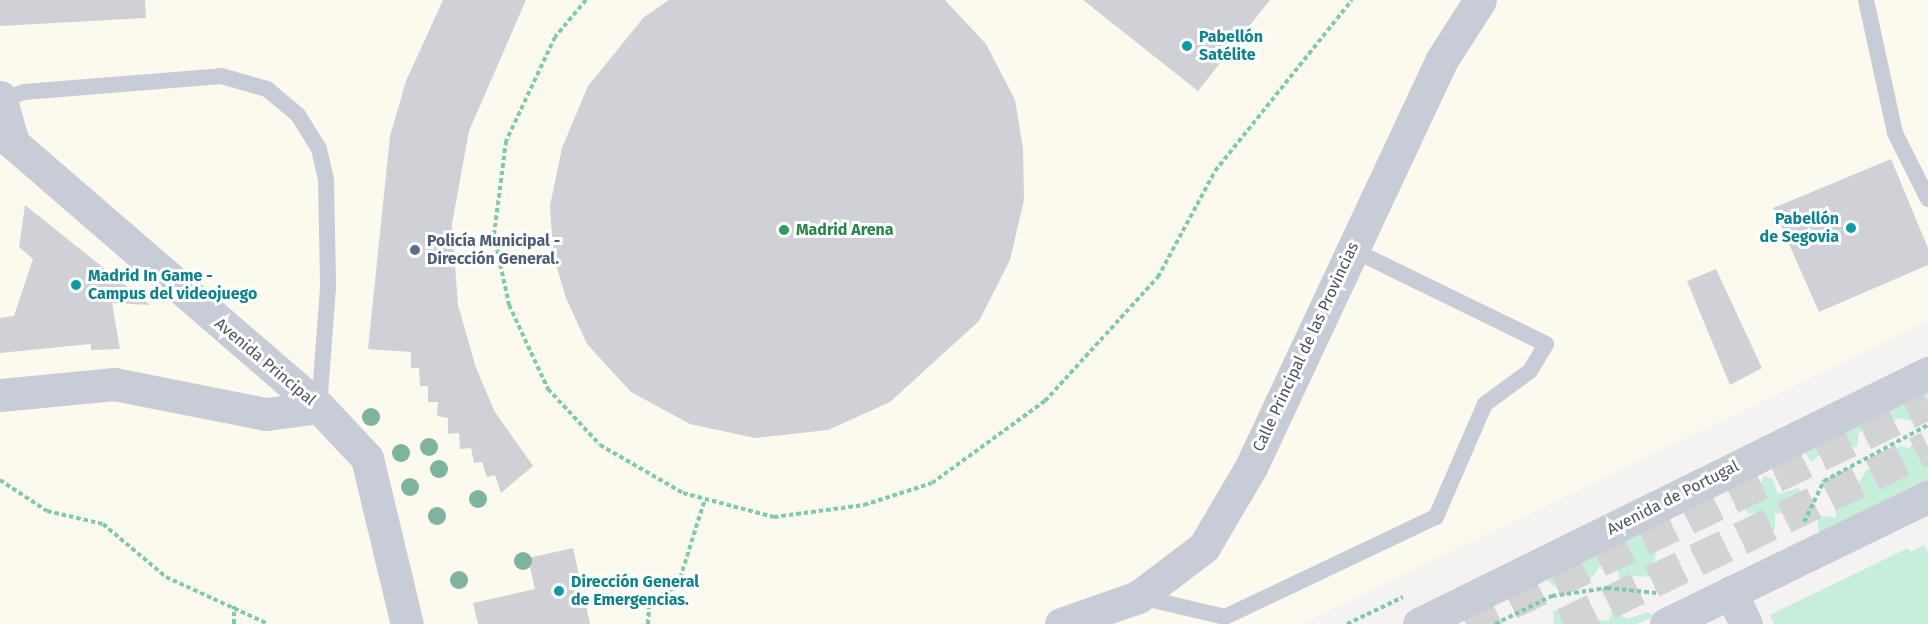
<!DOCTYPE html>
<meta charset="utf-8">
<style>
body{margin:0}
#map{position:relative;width:1928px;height:624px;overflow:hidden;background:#f4f3f2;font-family:"Fira Sans",sans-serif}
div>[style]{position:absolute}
.commercial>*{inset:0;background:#fcfaef}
.green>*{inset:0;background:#c5eedb}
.building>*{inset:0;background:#d0d1d6}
.highway-tunnel>*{height:33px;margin-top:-16.5px;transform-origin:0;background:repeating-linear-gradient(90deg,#d2d3d5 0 33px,transparent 0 49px)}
.path>*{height:4px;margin-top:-2px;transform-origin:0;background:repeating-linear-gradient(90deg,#7ecab0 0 4.5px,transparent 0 7.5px)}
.lane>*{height:16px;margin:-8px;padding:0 8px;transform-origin:8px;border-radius:8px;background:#c7ccd6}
.street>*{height:33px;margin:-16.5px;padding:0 16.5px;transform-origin:16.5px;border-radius:16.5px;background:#c7ccd6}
.trees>*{width:18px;height:18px;margin:-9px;border-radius:50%;background:#7eb3a0}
.dots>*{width:16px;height:16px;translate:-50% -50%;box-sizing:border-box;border:3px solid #fff;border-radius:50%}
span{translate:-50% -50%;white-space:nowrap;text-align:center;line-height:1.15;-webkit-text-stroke:6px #fff;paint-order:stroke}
.culture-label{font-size:16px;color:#0d838f;font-weight:700}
.left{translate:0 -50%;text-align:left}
.right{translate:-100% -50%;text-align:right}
.leisure-label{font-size:16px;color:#27864d;font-weight:700}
.service-label{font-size:16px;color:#4e5e75;font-weight:700}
.street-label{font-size:16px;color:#4b525f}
</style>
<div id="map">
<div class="commercial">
<div style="clip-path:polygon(0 0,1928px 0,1928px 321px,1301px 624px,0 624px)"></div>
</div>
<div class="green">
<div style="clip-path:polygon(1928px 385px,1928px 406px,1916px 422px,1898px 418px,1888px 425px,1875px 419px,1859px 433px,1857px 447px,1826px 448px,1812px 462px,1800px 447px)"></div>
<div style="clip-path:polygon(1920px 438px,1928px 447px,1928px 482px,1819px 534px,1817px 515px,1835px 518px,1840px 494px,1855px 490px,1867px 469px,1886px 469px,1899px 446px,1909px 448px)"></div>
<div style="clip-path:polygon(1764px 476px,1772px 479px,1778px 494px,1798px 488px,1802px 493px,1800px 499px,1785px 502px,1789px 512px,1775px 514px,1775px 530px,1760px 535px,1752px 527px,1756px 513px,1747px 513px,1744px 503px,1752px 496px,1749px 488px,1759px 488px)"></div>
<div style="clip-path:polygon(1661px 521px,1668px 530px,1657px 542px,1653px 577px,1634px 576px,1621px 583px,1617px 568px,1601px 565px,1588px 582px,1584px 576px,1566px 574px,1554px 586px,1540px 574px)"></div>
<div style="clip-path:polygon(1924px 545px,1928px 553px,1928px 624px,1774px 624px,1770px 615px,1908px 548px,1910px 552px)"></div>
<div style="clip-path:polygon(1585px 609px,1602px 621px,1609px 620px,1612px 610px,1627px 619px,1648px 612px,1655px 616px,1637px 624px,1554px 624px,1553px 611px)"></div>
</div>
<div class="building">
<div style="clip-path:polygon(0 0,145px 0,146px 18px,0 26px)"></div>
<div style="clip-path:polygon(443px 0,526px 0,469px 131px,452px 224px,458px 305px,476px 368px,495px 412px,533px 466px,501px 493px,495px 475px,487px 477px,482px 462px,474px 463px,471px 448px,460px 449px,459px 433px,448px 434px,448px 418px,437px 416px,438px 402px,428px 402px,428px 386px,420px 386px,419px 368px,411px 368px,411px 352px,368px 349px,390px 136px,406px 81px)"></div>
<div style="clip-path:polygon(669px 0,945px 0,986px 44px,1015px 100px,1023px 148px,1024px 200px,1010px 260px,979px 321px,890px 402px,828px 430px,755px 438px,690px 424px,631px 392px,587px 344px,566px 298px,553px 254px,550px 206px,562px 148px,588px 86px,644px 17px)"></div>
<div style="clip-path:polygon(1083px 0,1270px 0,1198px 91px)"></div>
<div style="clip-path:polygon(1891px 159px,1928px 248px,1928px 265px,1819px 312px,1773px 208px)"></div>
<div style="clip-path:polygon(25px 205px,150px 305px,112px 303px,120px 349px,91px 350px,91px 344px,0 353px,0 318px,14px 316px,33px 259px,19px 247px)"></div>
<div style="clip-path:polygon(1716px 269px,1762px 368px,1730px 385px,1687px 281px)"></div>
<div style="clip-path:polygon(573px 548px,590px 624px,478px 624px,473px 603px,535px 589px,528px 558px)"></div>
</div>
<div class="highway-tunnel">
<div style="left:1466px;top:624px;width:512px;rotate:-25.56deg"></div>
<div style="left:1564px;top:624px;width:405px;rotate:-25.9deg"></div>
</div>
<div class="path">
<div style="left:586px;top:0;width:48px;rotate:130deg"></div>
<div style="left:555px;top:37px;width:115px;rotate:115.2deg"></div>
<div style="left:506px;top:141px;width:95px;rotate:97.3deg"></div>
<div style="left:494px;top:235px;width:72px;rotate:77.9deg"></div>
<div style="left:509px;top:305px;width:93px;rotate:65.1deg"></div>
<div style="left:548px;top:389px;width:76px;rotate:47.1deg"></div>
<div style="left:600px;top:445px;width:96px;rotate:30deg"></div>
<div style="left:683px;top:493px;width:94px;rotate:14.8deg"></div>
<div style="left:774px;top:517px;width:91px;rotate:-7.6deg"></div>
<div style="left:864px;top:505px;width:71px;rotate:-17.9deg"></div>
<div style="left:932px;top:483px;width:140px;rotate:-36deg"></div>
<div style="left:1045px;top:401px;width:168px;rotate:-47.7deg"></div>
<div style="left:1158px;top:277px;width:120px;rotate:-61.7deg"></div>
<div style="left:1215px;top:171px;width:219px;rotate:-51.3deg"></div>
<div style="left:0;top:480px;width:56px;rotate:33.4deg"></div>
<div style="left:47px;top:511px;width:57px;rotate:13.1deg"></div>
<div style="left:103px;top:524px;width:82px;rotate:40.1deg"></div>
<div style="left:166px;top:577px;width:112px;rotate:24.7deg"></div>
<div style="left:1804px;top:522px;width:46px;rotate:-64deg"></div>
<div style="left:1824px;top:481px;width:118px;rotate:-28.3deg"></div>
<div style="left:234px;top:624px;width:18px;rotate:-90deg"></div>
<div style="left:648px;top:624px;width:21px;rotate:-87deg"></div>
<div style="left:649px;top:603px;width:34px;rotate:-32deg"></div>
<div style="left:678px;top:585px;width:90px;rotate:-72.6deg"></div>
<div style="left:1347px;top:624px;width:62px;rotate:-25.7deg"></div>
<div style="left:1495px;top:624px;width:64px;rotate:-26.2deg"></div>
<div style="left:1552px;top:596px;width:56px;rotate:-8.3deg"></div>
<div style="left:1607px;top:588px;width:50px;rotate:5.7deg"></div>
</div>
<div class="lane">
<div style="left:1866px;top:0;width:136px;rotate:77.7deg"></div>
<div style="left:1895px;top:133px;width:74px;rotate:63.4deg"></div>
<div style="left:3px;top:99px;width:22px;rotate:-18deg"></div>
<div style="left:24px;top:92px;width:198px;rotate:-4.6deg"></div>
<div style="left:221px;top:76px;width:48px;rotate:15.8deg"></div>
<div style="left:267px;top:89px;width:40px;rotate:40deg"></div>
<div style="left:298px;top:115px;width:40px;rotate:58deg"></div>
<div style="left:319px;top:149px;width:31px;rotate:77deg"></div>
<div style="left:326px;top:179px;width:109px;rotate:88.9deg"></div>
<div style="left:328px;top:288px;width:119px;rotate:94.3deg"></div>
<div style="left:1140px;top:597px;width:87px;rotate:13.2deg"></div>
<div style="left:1225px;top:617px;width:233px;rotate:-25.4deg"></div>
<div style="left:1436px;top:517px;width:123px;rotate:-66.6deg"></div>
<div style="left:1485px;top:404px;width:56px;rotate:-36.3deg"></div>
<div style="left:1530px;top:371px;width:31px;rotate:-59deg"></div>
<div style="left:1546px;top:344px;width:217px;rotate:-154deg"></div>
</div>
<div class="street">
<div style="left:0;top:97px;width:48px;rotate:74.2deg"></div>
<div style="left:0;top:132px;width:421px;rotate:40.8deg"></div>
<div style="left:319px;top:407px;width:70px;rotate:46.7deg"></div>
<div style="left:367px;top:458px;width:171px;rotate:76.5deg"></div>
<div style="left:0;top:395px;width:115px;rotate:-5.5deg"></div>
<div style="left:114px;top:384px;width:155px;rotate:11.2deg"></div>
<div style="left:266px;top:414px;width:53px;rotate:-7.5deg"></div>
<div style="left:1731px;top:592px;width:35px;rotate:65deg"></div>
<div style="left:1061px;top:624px;width:82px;rotate:-19.3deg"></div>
<div style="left:1138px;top:597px;width:83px;rotate:-37.1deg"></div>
<div style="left:1204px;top:547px;width:93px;rotate:-59.6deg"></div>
<div style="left:1251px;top:467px;width:448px;rotate:-64.9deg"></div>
<div style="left:1441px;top:61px;width:72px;rotate:-57.4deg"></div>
<div style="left:1419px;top:624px;width:568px;rotate:-26.25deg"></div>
<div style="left:1666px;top:624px;width:291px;rotate:-25.9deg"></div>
</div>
<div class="trees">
<div style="left:371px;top:417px"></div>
<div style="left:429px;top:447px"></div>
<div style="left:401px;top:453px"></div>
<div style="left:439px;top:469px"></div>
<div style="left:410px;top:487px"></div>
<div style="left:478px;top:499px"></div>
<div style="left:437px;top:516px"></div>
<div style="left:523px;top:561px"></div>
<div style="left:459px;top:580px"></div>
</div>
<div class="dots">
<div style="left:1187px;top:46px;background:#0f9aa8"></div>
<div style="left:1851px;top:228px;background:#0f9aa8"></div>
<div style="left:784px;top:230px;background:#2e9e5b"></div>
<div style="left:415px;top:250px;background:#5c6f8a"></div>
<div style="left:76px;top:285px;background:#0f9aa8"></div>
<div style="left:559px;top:591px;background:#0f9aa8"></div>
</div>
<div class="culture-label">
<span class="left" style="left:1199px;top:46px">Pabellón<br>Satélite</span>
<span class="right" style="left:1839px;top:228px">Pabellón<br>de Segovia</span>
<span class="left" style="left:88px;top:285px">Madrid In Game -<br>Campus del videojuego</span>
<span class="left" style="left:571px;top:591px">Dirección General<br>de Emergencias.</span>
</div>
<div class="leisure-label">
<span class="left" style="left:796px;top:230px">Madrid Arena</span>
</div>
<div class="service-label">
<span class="left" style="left:427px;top:250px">Policía Municipal -<br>Dirección General.</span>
</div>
<div class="street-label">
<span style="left:1306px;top:347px;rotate:-65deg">Calle Principal de las Provincias</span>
<span style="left:265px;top:362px;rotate:40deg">Avenida Principal</span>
<span style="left:1673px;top:498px;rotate:-27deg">Avenida de Portugal</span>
</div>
</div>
